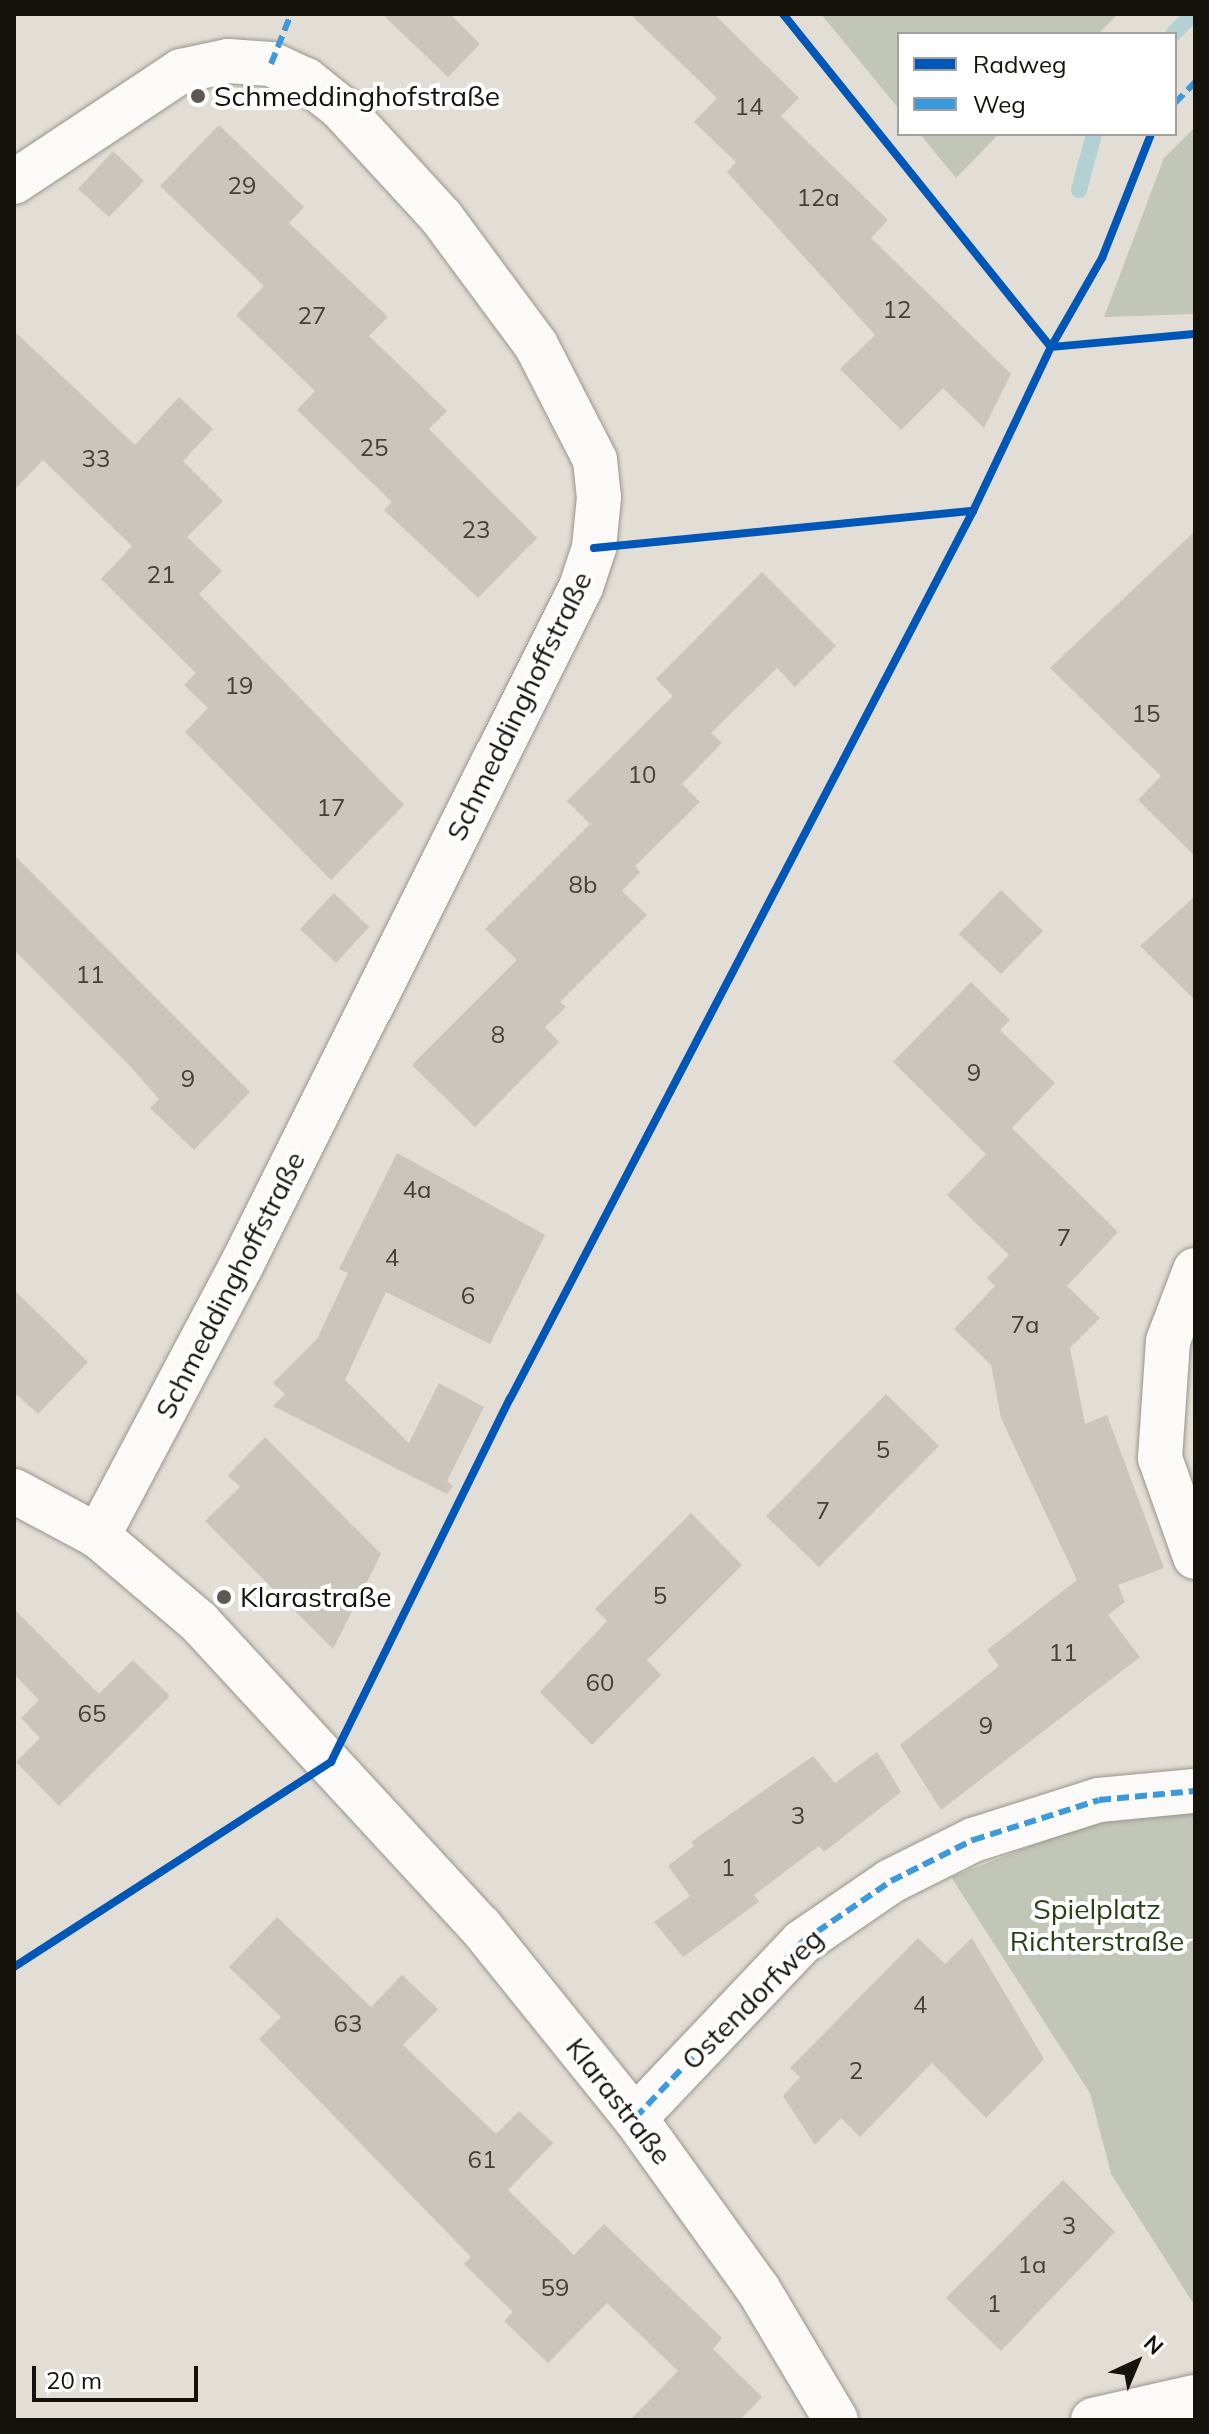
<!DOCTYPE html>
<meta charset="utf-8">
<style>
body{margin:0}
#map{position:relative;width:1209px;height:2434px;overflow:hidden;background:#e3ded5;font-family:Mulish,sans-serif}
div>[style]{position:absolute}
.green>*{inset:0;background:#c1c6b6}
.stream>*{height:16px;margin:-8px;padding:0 8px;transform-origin:8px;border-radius:8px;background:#b3d0d2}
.building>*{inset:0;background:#cac6bc}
.roads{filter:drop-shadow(0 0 2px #99958e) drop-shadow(0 0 2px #99958e)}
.minor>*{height:44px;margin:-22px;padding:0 22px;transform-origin:22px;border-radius:22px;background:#fbfaf9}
.quiet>*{height:6px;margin-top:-3px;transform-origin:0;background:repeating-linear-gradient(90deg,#3b9ade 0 12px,transparent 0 18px)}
.cycleway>*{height:8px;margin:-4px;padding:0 4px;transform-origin:4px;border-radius:4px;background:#0057b8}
.dots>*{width:22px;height:22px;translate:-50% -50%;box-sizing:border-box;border:4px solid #fff;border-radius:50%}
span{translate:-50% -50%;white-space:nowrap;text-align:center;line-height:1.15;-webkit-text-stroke:8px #fff;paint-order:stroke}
.number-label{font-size:24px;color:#44413a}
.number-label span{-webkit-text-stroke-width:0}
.poi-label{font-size:28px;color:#15120c}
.left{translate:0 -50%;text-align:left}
.street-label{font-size:28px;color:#15120c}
.park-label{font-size:28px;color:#274316}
.frame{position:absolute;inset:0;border:16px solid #15120c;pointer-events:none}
.legend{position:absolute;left:897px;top:32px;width:280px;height:104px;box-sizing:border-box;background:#fff;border:2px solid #a1a09e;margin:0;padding:10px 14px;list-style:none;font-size:24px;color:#15120c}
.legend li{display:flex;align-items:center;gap:16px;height:40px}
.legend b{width:40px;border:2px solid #a1a09e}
.north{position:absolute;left:1097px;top:2322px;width:80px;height:80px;-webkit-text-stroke:6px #fff;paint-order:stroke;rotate:44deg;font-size:22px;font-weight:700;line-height:32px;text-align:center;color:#15120c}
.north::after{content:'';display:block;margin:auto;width:28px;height:36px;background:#15120c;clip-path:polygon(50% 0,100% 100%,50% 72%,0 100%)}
.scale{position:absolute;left:32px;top:2366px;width:166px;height:36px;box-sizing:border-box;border:4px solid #15120c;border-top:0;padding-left:10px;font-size:24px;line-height:28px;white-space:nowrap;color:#15120c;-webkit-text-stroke:6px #fff;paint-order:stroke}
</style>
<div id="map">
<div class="green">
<div style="clip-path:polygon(821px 14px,1118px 14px,1098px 34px,899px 34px,899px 109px)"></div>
<div style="clip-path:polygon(1195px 127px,1195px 314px,1104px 317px,1164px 158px)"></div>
<div style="clip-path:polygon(920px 134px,999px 134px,956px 178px)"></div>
<div style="clip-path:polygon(1195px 1807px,1195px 2306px,1111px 2174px,1090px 2093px,951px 1877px,1105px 1817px)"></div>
</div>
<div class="stream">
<div style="left:1173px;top:34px;width:28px;rotate:-45deg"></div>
<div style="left:1079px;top:190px;width:58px;rotate:-75deg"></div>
</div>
<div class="building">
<div style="clip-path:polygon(382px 14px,450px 14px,480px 44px,448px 77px)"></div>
<div style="clip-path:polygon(630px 14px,714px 14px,799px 98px,781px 116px,888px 220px,871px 238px,1011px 374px,984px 428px,943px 388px,901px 430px,840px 369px,875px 335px,727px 172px,736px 162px,694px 122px,717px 98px)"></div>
<div style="clip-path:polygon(219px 125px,304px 207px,289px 223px,388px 317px,369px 336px,447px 411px,429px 429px,537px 538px,478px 598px,384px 510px,392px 502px,297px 410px,315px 391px,236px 315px,264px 286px,160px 186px)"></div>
<div style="clip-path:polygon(113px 151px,144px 181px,109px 217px,78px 189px)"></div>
<div style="clip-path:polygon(14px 331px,135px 445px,179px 397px,213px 429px,183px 461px,223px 501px,187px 537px,222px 571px,199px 594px,404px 805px,331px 880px,185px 732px,208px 708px,184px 685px,196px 673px,101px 579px,132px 546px,43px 460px,14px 490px)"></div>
<div style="clip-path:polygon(1195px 531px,1195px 856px,1138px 800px,1161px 776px,1050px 668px)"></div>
<div style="clip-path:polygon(762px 572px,836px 646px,795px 687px,777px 668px,711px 733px,722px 743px,682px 784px,700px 802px,635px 866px,640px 872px,622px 891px,647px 915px,560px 1002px,566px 1007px,545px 1027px,559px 1042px,475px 1127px,412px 1065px,517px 960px,485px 929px,590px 824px,567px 801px,673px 696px,656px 679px)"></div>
<div style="clip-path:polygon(14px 855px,250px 1092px,194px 1150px,150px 1108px,159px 1099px,128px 1064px,14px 950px)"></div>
<div style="clip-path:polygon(1001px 890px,1043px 931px,1001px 974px,959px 934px)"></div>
<div style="clip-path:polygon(334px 893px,369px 927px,336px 963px,300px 929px)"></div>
<div style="clip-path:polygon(1195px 896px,1195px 1000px,1140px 946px)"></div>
<div style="clip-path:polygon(971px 982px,1010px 1020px,1000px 1030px,1055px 1083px,1012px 1128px,1118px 1232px,1067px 1286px,1100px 1318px,1070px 1348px,1085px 1424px,1107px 1415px,1164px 1568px,1118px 1585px,1125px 1602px,1108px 1615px,1140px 1657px,941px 1810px,900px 1745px,999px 1666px,987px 1650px,1077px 1580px,1001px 1418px,991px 1365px,954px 1329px,995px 1286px,987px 1278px,1009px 1255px,947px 1195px,986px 1154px,893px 1062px)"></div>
<div style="clip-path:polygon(397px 1153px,545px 1235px,490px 1344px,386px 1292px,345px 1380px,409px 1443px,439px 1383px,484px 1407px,447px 1481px,453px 1486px,447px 1494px,273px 1406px,285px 1394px,273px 1383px,317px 1339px,348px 1273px,339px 1269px)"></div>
<div style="clip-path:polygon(14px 1290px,88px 1362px,38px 1414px,14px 1392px)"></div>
<div style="clip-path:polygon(886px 1394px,939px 1446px,819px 1567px,766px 1516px)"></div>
<div style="clip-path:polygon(265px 1437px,381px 1554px,333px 1649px,205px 1521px,240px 1487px,228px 1475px)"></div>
<div style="clip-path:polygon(691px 1513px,742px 1565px,647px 1660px,661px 1675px,592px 1745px,540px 1692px,607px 1621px,595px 1609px)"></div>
<div style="clip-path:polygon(14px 1609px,99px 1694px,133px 1660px,170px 1696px,59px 1806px,16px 1762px,40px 1738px,21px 1718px,39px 1700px,14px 1674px)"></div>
<div style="clip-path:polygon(877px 1752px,901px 1792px,824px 1852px,819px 1846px,754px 1895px,759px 1902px,683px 1957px,654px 1922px,690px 1896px,668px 1866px,694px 1846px,691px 1842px,813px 1756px,835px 1783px)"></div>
<div style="clip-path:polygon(277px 1917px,371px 2007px,402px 1975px,438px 2009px,403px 2045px,496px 2134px,519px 2111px,553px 2143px,508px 2190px,574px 2255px,604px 2224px,722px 2338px,713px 2349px,762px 2397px,740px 2420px,630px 2420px,678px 2371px,607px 2303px,548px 2363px,504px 2321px,513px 2312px,464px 2264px,471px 2257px,259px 2039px,281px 2017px,229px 1967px)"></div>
<div style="clip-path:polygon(918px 1938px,945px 1964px,972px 1938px,1044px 2059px,986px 2118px,932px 2063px,860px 2137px,841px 2118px,815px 2145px,783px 2096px,800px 2077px,790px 2068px)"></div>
<div style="clip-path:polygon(1063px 2180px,1115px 2232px,1001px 2351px,946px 2298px)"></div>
</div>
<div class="roads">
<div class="minor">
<div style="left:14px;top:182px;width:201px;rotate:-33.6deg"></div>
<div style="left:181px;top:71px;width:48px;rotate:-12deg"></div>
<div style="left:228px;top:61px;width:43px;rotate:4deg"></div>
<div style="left:271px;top:64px;width:38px;rotate:25deg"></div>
<div style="left:306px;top:80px;width:45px;rotate:38.7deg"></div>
<div style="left:341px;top:108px;width:149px;rotate:47.4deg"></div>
<div style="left:442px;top:218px;width:158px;rotate:53.5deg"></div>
<div style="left:536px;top:345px;width:129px;rotate:62.8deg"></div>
<div style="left:595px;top:460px;width:37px;rotate:84deg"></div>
<div style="left:599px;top:497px;width:51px;rotate:95.6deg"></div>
<div style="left:594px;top:548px;width:41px;rotate:108.4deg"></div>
<div style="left:581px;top:587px;width:759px;rotate:116.6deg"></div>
<div style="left:241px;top:1266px;width:306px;rotate:117.9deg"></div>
<div style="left:1195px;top:1270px;width:76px;rotate:110.8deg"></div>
<div style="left:1168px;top:1341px;width:117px;rotate:93.9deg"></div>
<div style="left:1160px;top:1458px;width:105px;rotate:70.5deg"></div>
<div style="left:14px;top:1491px;width:95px;rotate:28.2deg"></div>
<div style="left:98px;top:1536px;width:133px;rotate:40.4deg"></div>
<div style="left:199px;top:1622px;width:414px;rotate:47.3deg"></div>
<div style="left:480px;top:1926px;width:247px;rotate:51.1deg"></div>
<div style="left:635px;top:2118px;width:211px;rotate:54.3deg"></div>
<div style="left:758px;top:2289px;width:152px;rotate:59.2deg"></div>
<div style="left:635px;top:2118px;width:243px;rotate:-46.5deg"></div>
<div style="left:802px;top:1942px;width:108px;rotate:-34.4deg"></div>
<div style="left:891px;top:1881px;width:92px;rotate:-26.6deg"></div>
<div style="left:973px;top:1840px;width:132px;rotate:-17.6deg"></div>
<div style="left:1099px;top:1800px;width:96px;rotate:-5.4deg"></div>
<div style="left:1093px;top:2420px;width:105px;rotate:-12.7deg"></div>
</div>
</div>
<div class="quiet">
<div style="left:271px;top:64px;width:54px;rotate:-68.2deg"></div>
<div style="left:1175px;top:103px;width:29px;rotate:-46deg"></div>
<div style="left:635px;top:2118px;width:243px;rotate:-46.5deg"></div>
<div style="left:802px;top:1942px;width:108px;rotate:-34.4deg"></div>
<div style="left:891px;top:1881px;width:92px;rotate:-26.6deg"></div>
<div style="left:973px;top:1840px;width:132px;rotate:-17.6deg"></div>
<div style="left:1099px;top:1800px;width:96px;rotate:-5.4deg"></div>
</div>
<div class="cycleway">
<div style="left:783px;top:14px;width:427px;rotate:51.2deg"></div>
<div style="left:1051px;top:347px;width:103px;rotate:-60.2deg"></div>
<div style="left:1102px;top:258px;width:133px;rotate:-68.4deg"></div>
<div style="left:594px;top:548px;width:381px;rotate:-5.6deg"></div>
<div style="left:973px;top:511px;width:182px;rotate:-64.6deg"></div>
<div style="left:1051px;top:347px;width:145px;rotate:-5.2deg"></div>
<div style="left:14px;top:1967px;width:378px;rotate:-32.9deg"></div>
<div style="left:331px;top:1762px;width:405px;rotate:-63.8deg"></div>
<div style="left:510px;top:1399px;width:1001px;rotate:-62.46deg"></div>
</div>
<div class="dots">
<div style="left:198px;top:96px;background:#5d5952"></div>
<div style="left:224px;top:1597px;background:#5d5952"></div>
</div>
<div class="number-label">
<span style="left:749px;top:107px">14</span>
<span style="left:242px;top:186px">29</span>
<span style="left:818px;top:198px">12a</span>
<span style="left:897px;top:310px">12</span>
<span style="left:312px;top:316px">27</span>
<span style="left:374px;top:448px">25</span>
<span style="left:96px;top:459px">33</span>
<span style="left:476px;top:530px">23</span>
<span style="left:161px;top:575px">21</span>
<span style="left:239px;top:686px">19</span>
<span style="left:1146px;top:714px">15</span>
<span style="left:642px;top:775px">10</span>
<span style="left:331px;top:808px">17</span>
<span style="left:583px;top:885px">8b</span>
<span style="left:90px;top:975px">11</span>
<span style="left:498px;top:1035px">8</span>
<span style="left:974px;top:1073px">9</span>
<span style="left:188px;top:1079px">9</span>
<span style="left:417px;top:1190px">4a</span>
<span style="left:1064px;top:1238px">7</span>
<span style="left:392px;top:1258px">4</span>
<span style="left:468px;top:1296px">6</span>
<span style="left:1025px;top:1325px">7a</span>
<span style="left:883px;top:1450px">5</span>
<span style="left:823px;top:1511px">7</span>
<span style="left:660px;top:1596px">5</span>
<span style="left:1063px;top:1653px">11</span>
<span style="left:600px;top:1683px">60</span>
<span style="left:92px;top:1714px">65</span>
<span style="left:986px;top:1726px">9</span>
<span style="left:798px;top:1816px">3</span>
<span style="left:728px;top:1868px">1</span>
<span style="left:920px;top:2005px">4</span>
<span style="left:348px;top:2024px">63</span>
<span style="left:856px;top:2071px">2</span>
<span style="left:482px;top:2160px">61</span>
<span style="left:1069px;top:2226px">3</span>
<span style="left:1032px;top:2265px">1a</span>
<span style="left:555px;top:2288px">59</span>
<span style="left:994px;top:2304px">1</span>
</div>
<div class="poi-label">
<span class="left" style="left:214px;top:96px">Schmeddinghofstraße</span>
<span class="left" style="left:240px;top:1597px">Klarastraße</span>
</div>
<div class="street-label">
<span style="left:519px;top:706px;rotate:-64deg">Schmeddinghoffstraße</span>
<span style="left:230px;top:1285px;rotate:-63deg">Schmeddinghoffstraße</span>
<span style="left:752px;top:1999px;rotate:-45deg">Ostendorfweg</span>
<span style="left:619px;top:2101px;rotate:52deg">Klarastraße</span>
</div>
<div class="park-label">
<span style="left:1097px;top:1925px">Spielplatz<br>Richterstraße</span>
</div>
<div class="frame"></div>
<ul class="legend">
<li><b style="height:10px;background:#0057b8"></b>Radweg</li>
<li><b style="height:10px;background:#3b9ade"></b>Weg</li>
</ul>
<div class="north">N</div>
<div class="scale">20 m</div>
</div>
